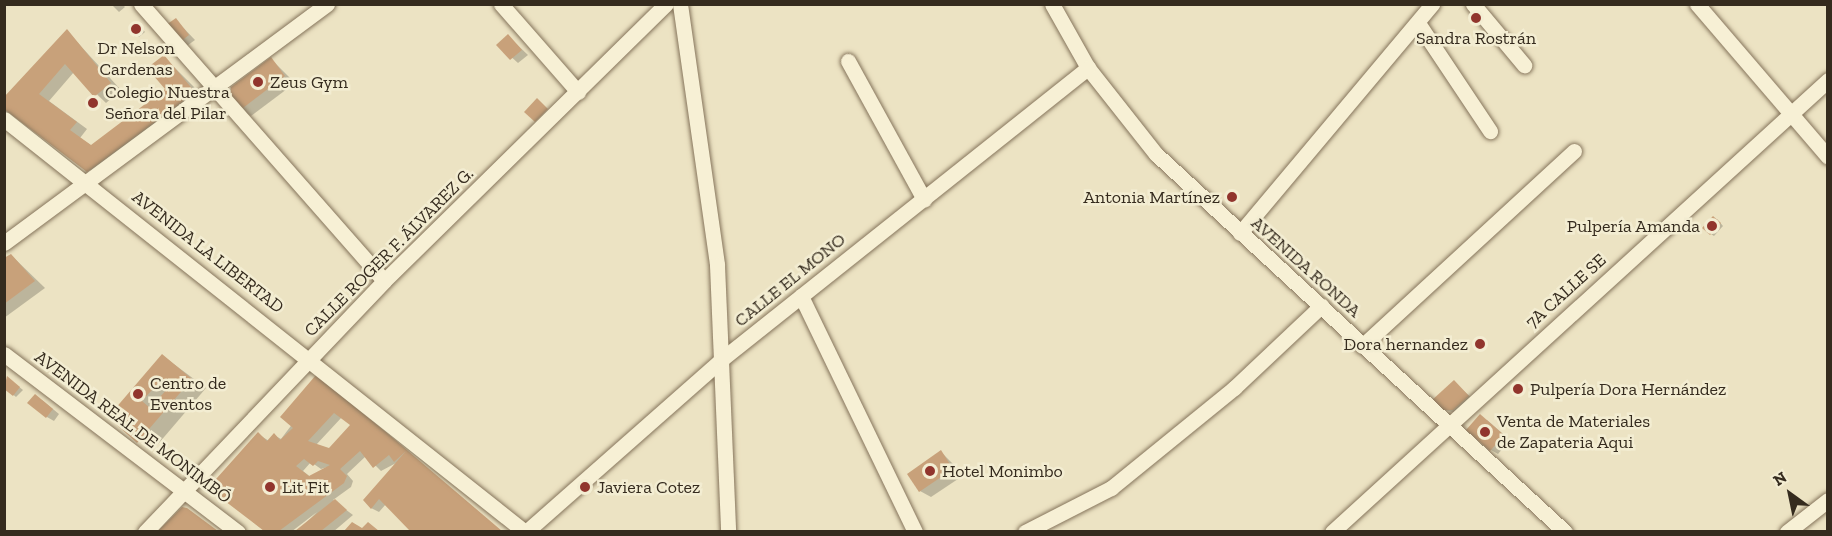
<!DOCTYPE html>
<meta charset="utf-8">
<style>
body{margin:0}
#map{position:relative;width:1832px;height:536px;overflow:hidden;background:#ece3c3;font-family:"Zilla Slab",serif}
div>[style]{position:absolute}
.shadow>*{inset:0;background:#0003}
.building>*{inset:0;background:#c8a17a}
.roads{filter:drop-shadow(0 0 2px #85745b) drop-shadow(0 0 2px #85745b)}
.minor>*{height:15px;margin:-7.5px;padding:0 7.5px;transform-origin:7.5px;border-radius:7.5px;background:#f7f0d5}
.dots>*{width:16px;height:16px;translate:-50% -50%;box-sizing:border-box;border:3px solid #f3edd2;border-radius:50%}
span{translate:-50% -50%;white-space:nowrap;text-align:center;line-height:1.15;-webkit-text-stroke:5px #f3edd2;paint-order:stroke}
.poi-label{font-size:18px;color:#352b1e}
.left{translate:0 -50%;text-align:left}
.right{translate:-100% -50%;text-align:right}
.street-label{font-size:18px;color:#352b1e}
.frame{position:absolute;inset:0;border:6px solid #352b1e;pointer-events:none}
.north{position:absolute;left:1760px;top:464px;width:60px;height:60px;-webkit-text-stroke:4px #f3edd2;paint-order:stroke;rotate:327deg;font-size:16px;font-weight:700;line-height:24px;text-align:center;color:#352b1e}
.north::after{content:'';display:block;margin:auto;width:21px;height:27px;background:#352b1e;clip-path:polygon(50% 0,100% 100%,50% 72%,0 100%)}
</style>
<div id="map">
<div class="shadow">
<div style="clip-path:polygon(111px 4px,122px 4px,125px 7px,119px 12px)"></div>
<div style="clip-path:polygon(176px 20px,195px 40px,184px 48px)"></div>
<div style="clip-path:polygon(137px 23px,145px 32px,139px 37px,136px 35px)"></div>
<div style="clip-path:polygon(67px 31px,121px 90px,106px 103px,74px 72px,49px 101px,87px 129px,80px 138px,92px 146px,167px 89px,164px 57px,206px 99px,99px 177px,4px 107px)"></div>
<div style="clip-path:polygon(508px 36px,528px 55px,518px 63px,498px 45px)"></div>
<div style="clip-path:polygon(271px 59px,295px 83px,251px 116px,240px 110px)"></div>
<div style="clip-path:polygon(1717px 219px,1723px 226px,1714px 236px,1711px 234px)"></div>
<div style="clip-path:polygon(11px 255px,45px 288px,4px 318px,4px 260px)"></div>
<div style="clip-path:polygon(163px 356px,206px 388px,153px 450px,110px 417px)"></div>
<div style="clip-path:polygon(8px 378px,23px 390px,16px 397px,4px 387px)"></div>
<div style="clip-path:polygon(evenodd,324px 382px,502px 532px,412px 532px,386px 504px,379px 512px,371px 508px,398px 462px,381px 471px,366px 456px,347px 474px,353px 481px,351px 487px,333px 500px,353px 515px,333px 532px,297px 532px,317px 512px,291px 532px,266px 532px,253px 522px,258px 434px,269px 441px,274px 435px,281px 439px,324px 382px,342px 417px,352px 425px,330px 450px,316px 445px,342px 417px,324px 382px,311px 462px,321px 469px,331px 466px,313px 479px,303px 471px,311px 462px)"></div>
<div style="clip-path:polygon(1454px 382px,1475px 401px,1461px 414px,1440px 409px)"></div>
<div style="clip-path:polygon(42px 400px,59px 414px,54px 421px,47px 417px)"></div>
<div style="clip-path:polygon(1487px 420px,1510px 440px,1498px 454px,1491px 450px)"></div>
<div style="clip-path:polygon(941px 452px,964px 475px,931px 497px,920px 491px)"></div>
<div style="clip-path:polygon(182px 509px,190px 513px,215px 532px,163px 532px)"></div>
</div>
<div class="building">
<div style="clip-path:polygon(176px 18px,189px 35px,176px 45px,163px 27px)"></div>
<div style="clip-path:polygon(137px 22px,143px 30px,135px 37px,128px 29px)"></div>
<div style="clip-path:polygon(67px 29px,111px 83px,94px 97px,65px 64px,39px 94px,77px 122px,70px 130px,91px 145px,165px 89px,147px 68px,164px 55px,195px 92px,87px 172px,4px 109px,4px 97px)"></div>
<div style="clip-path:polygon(508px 34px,522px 50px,510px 60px,496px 45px)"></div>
<div style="clip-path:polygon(271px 57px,285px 76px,239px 111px,230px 99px,231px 87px)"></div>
<div style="clip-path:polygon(537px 98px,548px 109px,535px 122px,524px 112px)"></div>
<div style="clip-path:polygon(1713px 216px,1721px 223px,1710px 235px,1702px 228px)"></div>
<div style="clip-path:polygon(11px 254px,35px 281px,4px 304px,4px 258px)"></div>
<div style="clip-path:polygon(evenodd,162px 354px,192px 379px,137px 443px,108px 417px,162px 354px,161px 380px,169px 387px,150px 408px,142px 401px,161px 380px)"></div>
<div style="clip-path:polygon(evenodd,316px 375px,387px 433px,502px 531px,410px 531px,379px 499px,371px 509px,363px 500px,406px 451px,394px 462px,389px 455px,373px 468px,360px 451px,340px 469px,347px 476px,344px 483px,279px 531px,264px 531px,208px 488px,258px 432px,267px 441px,274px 433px,280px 440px,293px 428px,280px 417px,316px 375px,334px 413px,350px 425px,329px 448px,308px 441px,334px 413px,316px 375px,304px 459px,313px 466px,318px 461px,330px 465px,309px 476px,296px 466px,304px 459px)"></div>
<div style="clip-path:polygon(7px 376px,20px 387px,13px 396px,4px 389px)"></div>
<div style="clip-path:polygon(1454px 380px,1469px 396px,1453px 410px,1439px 410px,1431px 401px)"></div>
<div style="clip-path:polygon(35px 394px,53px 409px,46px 418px,27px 403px)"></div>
<div style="clip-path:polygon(1480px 414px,1504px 435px,1490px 451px,1466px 430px)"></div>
<div style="clip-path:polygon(941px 450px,953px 469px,919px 492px,907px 474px)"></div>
<div style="clip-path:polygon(335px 499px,347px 510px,321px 531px,295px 531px)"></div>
<div style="clip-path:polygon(182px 507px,187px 508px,218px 531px,158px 531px)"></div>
<div style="clip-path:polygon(352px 522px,362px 528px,368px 522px,379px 531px,344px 531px)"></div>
</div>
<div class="roads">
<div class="minor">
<div style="left:141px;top:4px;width:368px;rotate:48.7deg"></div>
<div style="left:501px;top:4px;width:117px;rotate:48.8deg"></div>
<div style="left:680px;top:4px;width:264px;rotate:81.9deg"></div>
<div style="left:717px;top:265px;width:267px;rotate:87.6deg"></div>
<div style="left:1052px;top:4px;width:73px;rotate:60.6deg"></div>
<div style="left:1088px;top:68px;width:110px;rotate:51.7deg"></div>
<div style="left:1156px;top:154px;width:557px;rotate:42.74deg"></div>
<div style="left:1473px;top:4px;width:80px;rotate:50.1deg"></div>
<div style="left:1697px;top:4px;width:201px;rotate:49.4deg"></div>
<div style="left:1418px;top:23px;width:130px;rotate:56.3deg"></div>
<div style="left:848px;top:61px;width:158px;rotate:61.2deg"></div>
<div style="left:4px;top:119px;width:665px;rotate:38.4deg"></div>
<div style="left:1240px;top:233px;width:299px;rotate:-50deg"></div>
<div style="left:4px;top:243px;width:402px;rotate:-36.5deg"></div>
<div style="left:801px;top:296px;width:262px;rotate:64.2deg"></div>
<div style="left:1362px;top:346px;width:288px;rotate:-42.6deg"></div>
<div style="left:4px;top:354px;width:294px;rotate:37.3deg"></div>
<div style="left:145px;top:532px;width:347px;rotate:-46.4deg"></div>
<div style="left:384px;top:281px;width:395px;rotate:-44.5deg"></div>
<div style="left:526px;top:532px;width:261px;rotate:-41.4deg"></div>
<div style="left:722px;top:359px;width:468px;rotate:-38.5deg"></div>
<div style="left:1025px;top:532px;width:97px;rotate:-27.1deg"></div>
<div style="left:1111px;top:488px;width:159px;rotate:-39.1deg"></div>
<div style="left:1234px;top:388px;width:120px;rotate:-43.3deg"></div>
<div style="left:1332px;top:532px;width:671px;rotate:-42.34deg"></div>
<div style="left:1787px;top:532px;width:52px;rotate:-38deg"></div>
</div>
</div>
<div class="dots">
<div style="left:1476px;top:18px;background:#91352d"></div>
<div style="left:136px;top:29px;background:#91352d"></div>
<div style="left:258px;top:82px;background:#91352d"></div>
<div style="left:93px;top:103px;background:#91352d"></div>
<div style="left:1232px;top:197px;background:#91352d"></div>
<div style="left:1712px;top:226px;background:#91352d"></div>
<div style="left:1480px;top:344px;background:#91352d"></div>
<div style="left:1518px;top:389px;background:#91352d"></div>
<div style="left:138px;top:394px;background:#91352d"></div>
<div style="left:1485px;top:432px;background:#91352d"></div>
<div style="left:930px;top:471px;background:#91352d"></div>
<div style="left:270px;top:487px;background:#91352d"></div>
<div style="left:585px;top:487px;background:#91352d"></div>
</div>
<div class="poi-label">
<span style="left:1476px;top:38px">Sandra Rostrán</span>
<span style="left:136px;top:59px">Dr Nelson<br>Cardenas</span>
<span class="left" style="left:270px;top:82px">Zeus Gym</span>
<span class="left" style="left:105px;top:103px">Colegio Nuestra<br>Señora del Pilar</span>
<span class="right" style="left:1220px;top:197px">Antonia Martínez</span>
<span class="right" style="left:1700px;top:226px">Pulpería Amanda</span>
<span class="right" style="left:1468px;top:344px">Dora hernandez</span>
<span class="left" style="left:150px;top:394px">Centro de<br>Eventos</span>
<span class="left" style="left:1530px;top:389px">Pulpería Dora Hernández</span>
<span class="left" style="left:1497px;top:432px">Venta de Materiales<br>de Zapateria Aqui</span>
<span class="left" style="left:942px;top:471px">Hotel Monimbo</span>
<span class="left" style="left:282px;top:487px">Lit Fit</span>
<span class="left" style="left:597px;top:487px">Javiera Cotez</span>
</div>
<div class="street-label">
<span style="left:208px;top:252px;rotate:38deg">AVENIDA LA LIBERTAD</span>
<span style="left:389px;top:252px;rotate:-45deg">CALLE ROGER F. ÁLVAREZ G.</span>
<span style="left:1306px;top:267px;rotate:42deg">AVENIDA RONDA</span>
<span style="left:790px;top:280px;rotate:-39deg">CALLE EL MONO</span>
<span style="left:1566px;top:291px;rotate:-42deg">7A CALLE SE</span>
<span style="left:133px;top:427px;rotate:37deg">AVENIDA REAL DE MONIMBÓ</span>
</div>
<div class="frame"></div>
<div class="north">N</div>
</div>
